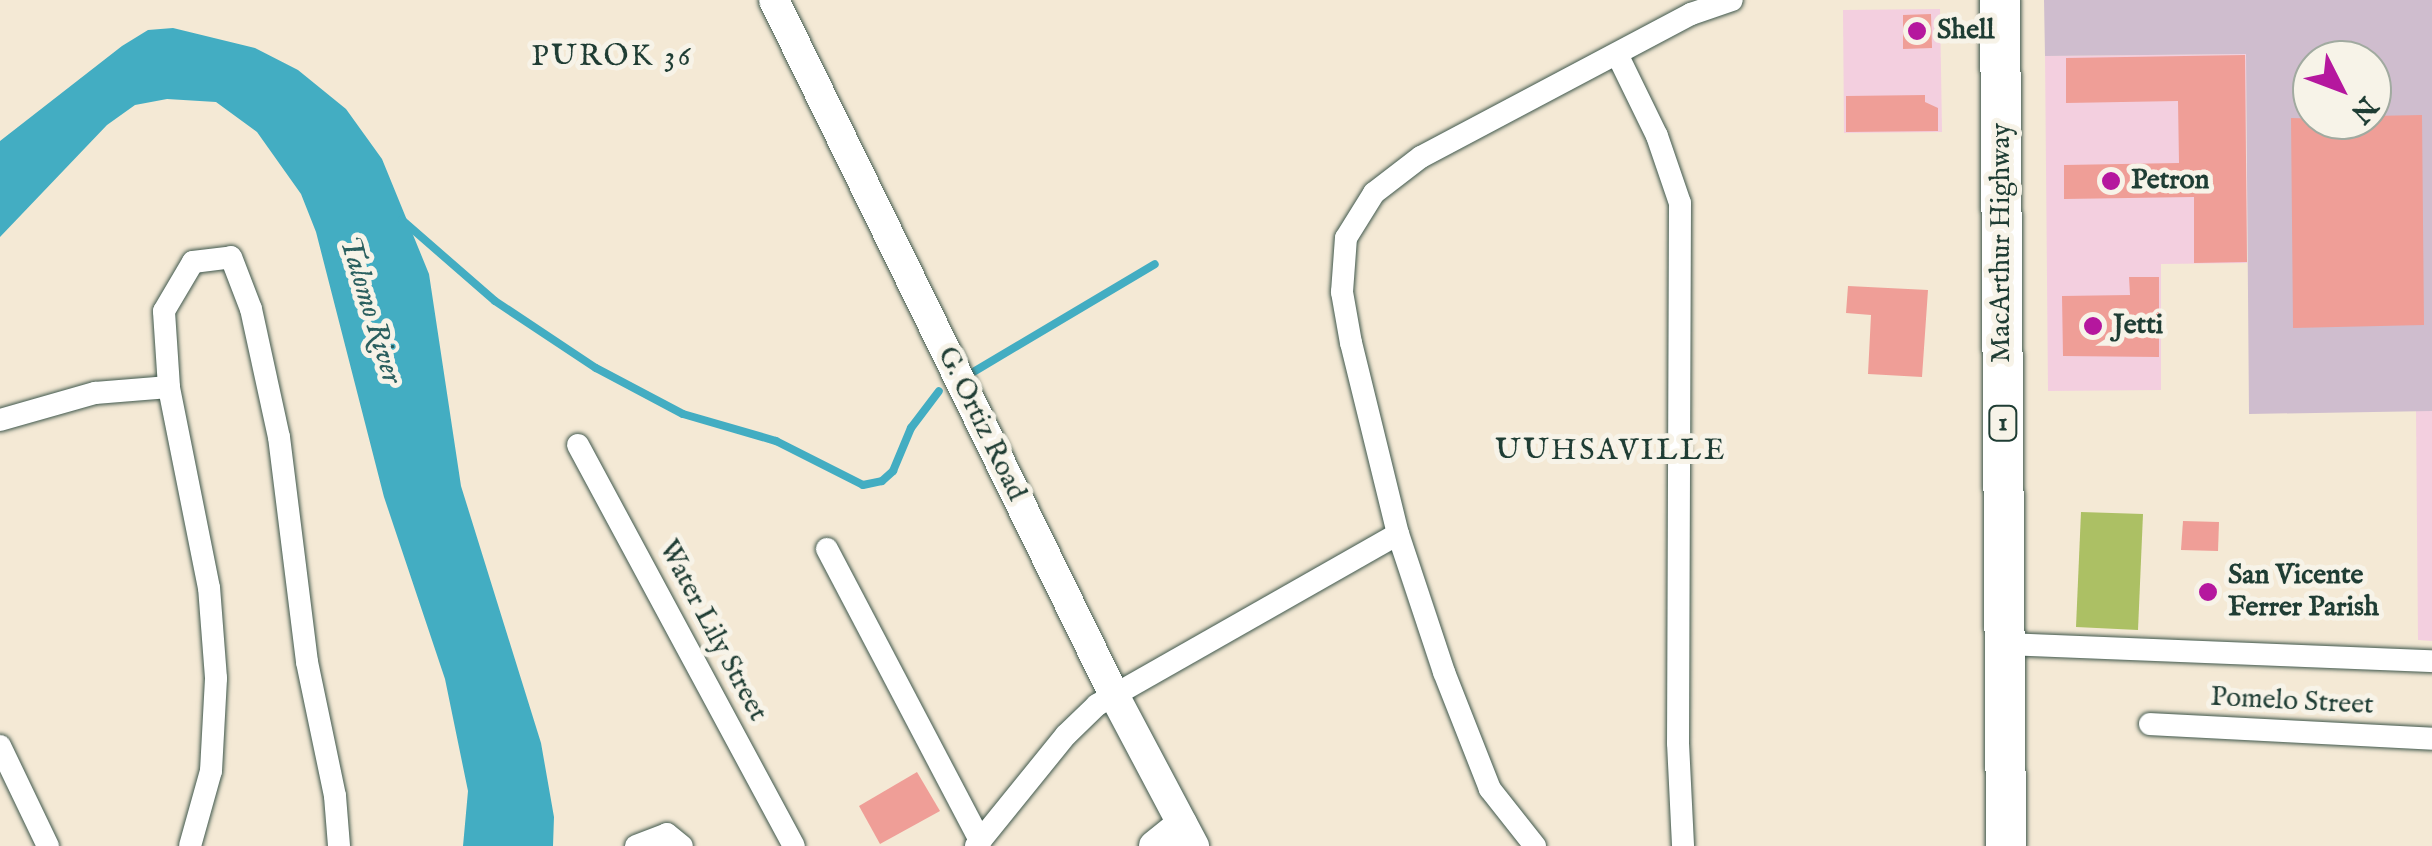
<!DOCTYPE html>
<style>
body{margin:0}
#map{position:relative;width:2432px;height:846px;overflow:hidden;background:#f4e9d5;font-family:"IM FELL English",serif}
div>[style]{position:absolute}
.built>*{inset:0;background:#f3cfdf}
.industrial>*{inset:0;background:#cfbdce}
.green>*{inset:0;background:#acc064}
.water>*{inset:0;background:#43adc2}
.stream>*{height:8px;margin:-4px;padding:0 4px;transform-origin:4px;border-radius:4px;background:#43adc2}
.building>*{inset:0;background:#ef9e97}
.roads{filter:drop-shadow(0 0 2px #3f574c) drop-shadow(0 0 2px #3f574c)}
.minor>*{height:22px;margin:-11px;padding:0 11px;transform-origin:11px;border-radius:11px;background:#fff}
.tertiary>*{height:30px;margin:-15px;padding:0 15px;transform-origin:15px;border-radius:15px;background:#fff}
.trunk>*{height:40px;margin:-20px;padding:0 20px;transform-origin:20px;border-radius:20px;background:#fff}
.dots>*{width:28px;height:28px;translate:-50% -50%;box-sizing:border-box;border:5px solid #f7f3e8;border-radius:50%}
span{translate:-50% -50%;white-space:nowrap;text-align:center;line-height:1.15;-webkit-text-stroke:10px #f7f3e8;paint-order:stroke}
.shield-label span{padding:2px 8px;background:#f7f3e8;border:2px solid;border-radius:8px;-webkit-text-stroke-width:0}
.shield-label{font-size:25px;color:#1f3d34;font-weight:700}
.poi-label{font-size:28px;color:#1f3d34;font-weight:700}
.left{translate:0 -50%;text-align:left}
.street-label{font-size:28px;color:#1f3d34}
.neighbourhood-label{font-size:30px;color:#1f3d34;letter-spacing:2.5px}
.water-label{font-size:30px;color:#2a5f5f;font-style:italic}
.north{position:absolute;left:2292px;top:40px;width:100px;height:100px;box-sizing:border-box;background:#f7f3e8;border:2px solid #a1aaa0;border-radius:50%;rotate:132deg;font-size:28px;font-weight:700;line-height:40px;text-align:center;color:#1f3d34}
.north::after{content:'';display:block;margin:auto;width:35px;height:45px;background:#b5179e;clip-path:polygon(50% 0,100% 100%,50% 72%,0 100%)}
</style>
<div id="map">
<div class="built">
<div style="clip-path:polygon(1940px 9px,1942px 132px,1844px 133px,1843px 10px)"></div>
<div style="clip-path:polygon(2246px 54px,2247px 263px,2161px 264px,2161px 390px,2048px 391px,2045px 56px)"></div>
<div style="clip-path:polygon(2416px 411px,2432px 411px,2432px 641px,2418px 640px)"></div>
</div>
<div class="industrial">
<div style="clip-path:polygon(evenodd,2044px 0,2432px 0,2432px 411px,2249px 414px,2246px 54px,2045px 56px,2044px 0,2312px 60px,2372px 60px,2372px 120px,2312px 120px,2312px 60px)"></div>
</div>
<div class="green">
<div style="clip-path:polygon(2081px 512px,2143px 514px,2138px 630px,2076px 627px)"></div>
</div>
<div class="water">
<div style="clip-path:polygon(173px 28px,255px 48px,298px 70px,346px 109px,382px 159px,429px 274px,461px 486px,541px 743px,554px 817px,553px 846px,463px 846px,468px 791px,445px 679px,384px 497px,316px 232px,301px 194px,257px 132px,216px 102px,167px 99px,135px 105px,107px 125px,0 237px,0 141px,122px 46px,148px 30px)"></div>
</div>
<div class="stream">
<div style="left:402px;top:220px;width:123px;rotate:41.1deg"></div>
<div style="left:495px;top:301px;width:121px;rotate:33.6deg"></div>
<div style="left:596px;top:368px;width:98px;rotate:27.9deg"></div>
<div style="left:683px;top:414px;width:97px;rotate:16.2deg"></div>
<div style="left:776px;top:441px;width:97px;rotate:26.8deg"></div>
<div style="left:863px;top:485px;width:19px;rotate:-12deg"></div>
<div style="left:882px;top:481px;width:15px;rotate:-42deg"></div>
<div style="left:893px;top:471px;width:47px;rotate:-67.3deg"></div>
<div style="left:911px;top:428px;width:46px;rotate:-52.9deg"></div>
<div style="left:975px;top:371px;width:209px;rotate:-30.7deg"></div>
</div>
<div class="building">
<div style="clip-path:polygon(1931px 14px,1932px 48px,1903px 49px,1903px 15px)"></div>
<div style="clip-path:polygon(2245px 55px,2247px 262px,2194px 263px,2194px 197px,2064px 199px,2064px 165px,2179px 163px,2178px 101px,2066px 103px,2066px 58px)"></div>
<div style="clip-path:polygon(1925px 95px,1925px 102px,1938px 108px,1938px 131px,1846px 132px,1846px 96px)"></div>
<div style="clip-path:polygon(2422px 115px,2424px 325px,2293px 328px,2291px 118px,2372px 120px,2372px 116px)"></div>
<div style="clip-path:polygon(2129px 277px,2159px 277px,2159px 357px,2063px 356px,2062px 296px,2130px 295px)"></div>
<div style="clip-path:polygon(1848px 286px,1928px 290px,1922px 377px,1868px 374px,1871px 315px,1846px 313px)"></div>
<div style="clip-path:polygon(2183px 521px,2219px 522px,2218px 551px,2181px 550px)"></div>
<div style="clip-path:polygon(917px 772px,940px 811px,880px 844px,859px 806px)"></div>
</div>
<div class="roads">
<div class="minor">
<div style="left:1617px;top:54px;width:91px;rotate:64deg"></div>
<div style="left:1657px;top:136px;width:71px;rotate:71.1deg"></div>
<div style="left:1680px;top:203px;width:540px;rotate:90.21deg"></div>
<div style="left:1678px;top:743px;width:103px;rotate:87.2deg"></div>
<div style="left:0;top:420px;width:99px;rotate:-15.9deg"></div>
<div style="left:95px;top:393px;width:74px;rotate:-4.6deg"></div>
<div style="left:578px;top:445px;width:455px;rotate:61.7deg"></div>
<div style="left:827px;top:549px;width:330px;rotate:62.3deg"></div>
<div style="left:2004px;top:644px;width:428px;rotate:2.3deg"></div>
<div style="left:2150px;top:724px;width:282px;rotate:3deg"></div>
<div style="left:0;top:746px;width:111px;rotate:64.4deg"></div>
<div style="left:190px;top:846px;width:78px;rotate:-74.4deg"></div>
<div style="left:211px;top:771px;width:93px;rotate:-86.9deg"></div>
<div style="left:216px;top:678px;width:90px;rotate:-94.4deg"></div>
<div style="left:209px;top:588px;width:205px;rotate:-101.3deg"></div>
<div style="left:169px;top:387px;width:76px;rotate:-93.8deg"></div>
<div style="left:164px;top:311px;width:57px;rotate:-59.4deg"></div>
<div style="left:193px;top:262px;width:38px;rotate:-7deg"></div>
<div style="left:231px;top:257px;width:56px;rotate:69deg"></div>
<div style="left:251px;top:309px;width:131px;rotate:77.7deg"></div>
<div style="left:279px;top:437px;width:227px;rotate:82.9deg"></div>
<div style="left:307px;top:662px;width:137px;rotate:78.2deg"></div>
<div style="left:335px;top:796px;width:50px;rotate:85.4deg"></div>
<div style="left:636px;top:846px;width:33px;rotate:-21deg"></div>
<div style="left:667px;top:834px;width:19px;rotate:39deg"></div>
<div style="left:976px;top:846px;width:143px;rotate:-51deg"></div>
<div style="left:1066px;top:735px;width:43px;rotate:-44.1deg"></div>
<div style="left:1097px;top:705px;width:346px;rotate:-29.6deg"></div>
<div style="left:1535px;top:846px;width:73px;rotate:-128.3deg"></div>
<div style="left:1490px;top:789px;width:126px;rotate:-111.5deg"></div>
<div style="left:1444px;top:672px;width:145px;rotate:-108.4deg"></div>
<div style="left:1398px;top:534px;width:197px;rotate:-103.8deg"></div>
<div style="left:1351px;top:343px;width:52px;rotate:-100deg"></div>
<div style="left:1342px;top:292px;width:54px;rotate:-85.8deg"></div>
<div style="left:1346px;top:238px;width:53px;rotate:-58.1deg"></div>
<div style="left:1374px;top:193px;width:59px;rotate:-37.5deg"></div>
<div style="left:1421px;top:157px;width:306px;rotate:-27.9deg"></div>
<div style="left:1691px;top:14px;width:43px;rotate:-18.9deg"></div>
</div>
<div class="tertiary">
<div style="left:774px;top:0;width:774px;rotate:63.93deg"></div>
<div style="left:1114px;top:695px;width:171px;rotate:62.1deg"></div>
<div style="left:1154px;top:846px;width:36px;rotate:-39deg"></div>
</div>
<div class="trunk">
<div style="left:2000px;top:0;width:846px;rotate:89.59deg"></div>
</div>
</div>
<div class="dots">
<div style="left:1917px;top:31px;background:#b5179e"></div>
<div style="left:2111px;top:181px;background:#b5179e"></div>
<div style="left:2093px;top:326px;background:#b5179e"></div>
<div style="left:2208px;top:592px;background:#b5179e"></div>
</div>
<div class="shield-label">
<span style="left:2003px;top:423px">1</span>
</div>
<div class="poi-label">
<span class="left" style="left:1937px;top:31px">Shell</span>
<span class="left" style="left:2131px;top:181px">Petron</span>
<span class="left" style="left:2113px;top:326px">Jetti</span>
<span class="left" style="left:2228px;top:592px">San Vicente<br>Ferrer Parish</span>
</div>
<div class="street-label">
<span style="left:2002px;top:243px;rotate:-90deg">MacArthur Highway</span>
<span style="left:981px;top:424px;rotate:64deg">G. Ortiz Road</span>
<span style="left:712px;top:631px;rotate:62deg">Water Lily Street</span>
<span style="left:2292px;top:702px;rotate:3deg">Pomelo Street</span>
</div>
<div class="neighbourhood-label">
<span style="left:612px;top:57px">PUROK 36</span>
<span style="left:1611px;top:451px">UUHSAVILLE</span>
</div>
<div class="water-label">
<span style="left:370px;top:310px;rotate:73deg">Talomo River</span>
</div>
<div class="north">N</div>
</div>
